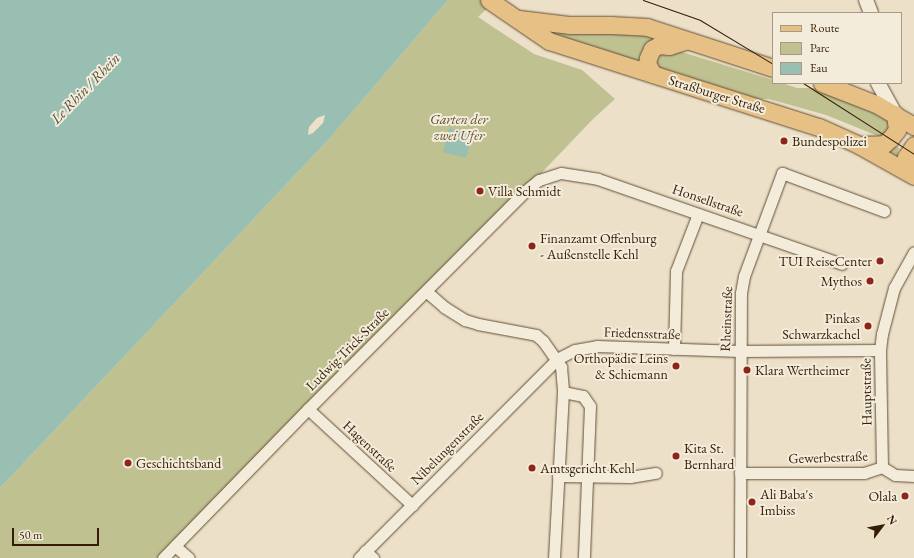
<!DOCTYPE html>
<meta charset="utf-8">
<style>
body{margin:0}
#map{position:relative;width:914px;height:558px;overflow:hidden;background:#ece1c8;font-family:"EB Garamond",serif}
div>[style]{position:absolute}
.green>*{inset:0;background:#bfc191}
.water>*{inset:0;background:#99beb2}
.pier>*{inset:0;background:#ece1c8}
.roads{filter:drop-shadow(0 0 1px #644d35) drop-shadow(0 0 1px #644d35)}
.minor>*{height:11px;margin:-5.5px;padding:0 5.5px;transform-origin:5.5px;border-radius:5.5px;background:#f3ecdb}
.tertiary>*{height:14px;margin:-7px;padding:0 7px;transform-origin:7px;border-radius:7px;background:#f3ecdb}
.primary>*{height:17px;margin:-8.5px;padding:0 8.5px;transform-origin:8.5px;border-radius:8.5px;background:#e6c084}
.tram>*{height:1px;margin:-0.5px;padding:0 0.5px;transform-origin:0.5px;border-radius:0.5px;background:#361c04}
.dots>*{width:11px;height:11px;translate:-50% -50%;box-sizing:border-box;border:2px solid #f3ecdb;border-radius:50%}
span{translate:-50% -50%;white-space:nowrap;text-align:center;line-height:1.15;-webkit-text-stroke:4px #f3ecdb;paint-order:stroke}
.street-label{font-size:14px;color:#361c04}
.park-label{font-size:14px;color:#5f4e2e;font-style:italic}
.poi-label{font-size:14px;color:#361c04}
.left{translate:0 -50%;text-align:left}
.right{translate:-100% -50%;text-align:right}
.water-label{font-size:15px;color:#544d38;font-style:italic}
.legend{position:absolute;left:772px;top:12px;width:130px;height:72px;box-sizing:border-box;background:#f3ecdb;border:1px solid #a79985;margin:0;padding:5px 7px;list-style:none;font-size:12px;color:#361c04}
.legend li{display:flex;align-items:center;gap:8px;height:20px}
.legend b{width:20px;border:1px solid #a79985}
.north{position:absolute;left:862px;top:506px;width:40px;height:40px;-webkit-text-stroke:3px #f3ecdb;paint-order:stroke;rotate:58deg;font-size:11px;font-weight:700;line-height:16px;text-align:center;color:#361c04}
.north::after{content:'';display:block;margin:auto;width:14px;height:18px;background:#361c04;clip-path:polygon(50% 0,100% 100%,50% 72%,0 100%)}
.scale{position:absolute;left:12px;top:528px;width:87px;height:18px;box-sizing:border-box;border:2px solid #361c04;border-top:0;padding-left:5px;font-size:12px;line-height:14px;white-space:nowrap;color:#361c04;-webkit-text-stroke:3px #f3ecdb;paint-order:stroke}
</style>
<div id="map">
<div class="green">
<div style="clip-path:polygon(448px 0,496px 0,478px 17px,534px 54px,582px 70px,615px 99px,592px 120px,383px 339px,162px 558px,0 558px,0 488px,330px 138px)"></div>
<div style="clip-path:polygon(559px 32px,617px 32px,654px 37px,640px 63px,557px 35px)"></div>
<div style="clip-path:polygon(672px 49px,773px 80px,773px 83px,782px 83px,797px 88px,816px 88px,888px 117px,891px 124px,883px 136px,878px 136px,826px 115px,769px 99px,753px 99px,660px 70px,656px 64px,654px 57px,659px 51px)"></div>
<div style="clip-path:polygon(894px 145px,899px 148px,897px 157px,884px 148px)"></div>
</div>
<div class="water">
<div style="clip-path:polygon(0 0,448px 0,330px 138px,0 488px)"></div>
<div style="clip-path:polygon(449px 128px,472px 135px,466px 158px,443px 152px)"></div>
</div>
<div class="pier">
<div style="clip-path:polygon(325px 115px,323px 123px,313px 133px,308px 135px,309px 127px,317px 118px)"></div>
</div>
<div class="roads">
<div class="minor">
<div style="left:427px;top:292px;width:23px;rotate:41deg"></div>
<div style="left:444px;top:307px;width:25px;rotate:32deg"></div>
<div style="left:465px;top:320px;width:14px;rotate:17deg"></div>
<div style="left:478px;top:324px;width:59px;rotate:10.7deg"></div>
<div style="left:536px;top:335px;width:9px;rotate:41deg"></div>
<div style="left:543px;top:341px;width:32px;rotate:55deg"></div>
<div style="left:561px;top:367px;width:25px;rotate:85deg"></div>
<div style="left:563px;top:392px;width:166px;rotate:93.1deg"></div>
<div style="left:674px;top:349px;width:78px;rotate:-88.5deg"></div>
<div style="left:676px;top:271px;width:61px;rotate:-68.9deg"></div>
<div style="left:563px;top:392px;width:20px;rotate:11deg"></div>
<div style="left:583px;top:396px;width:12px;rotate:55deg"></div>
<div style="left:590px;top:406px;width:152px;rotate:92.3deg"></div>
<div style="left:308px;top:409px;width:142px;rotate:42.7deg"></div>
<div style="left:882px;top:467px;width:117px;rotate:-91deg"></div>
<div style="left:880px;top:350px;width:16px;rotate:-83deg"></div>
<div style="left:882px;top:334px;width:48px;rotate:-75.4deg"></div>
<div style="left:894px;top:288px;width:41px;rotate:-60.9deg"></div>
<div style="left:882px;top:467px;width:15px;rotate:32deg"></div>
<div style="left:895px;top:475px;width:19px;rotate:3deg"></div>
<div style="left:740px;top:473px;width:124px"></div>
<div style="left:864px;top:473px;width:19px;rotate:-18deg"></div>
<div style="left:558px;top:476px;width:72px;rotate:0.8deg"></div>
<div style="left:630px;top:477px;width:26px;rotate:-9deg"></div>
<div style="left:175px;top:546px;width:18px;rotate:41deg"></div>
<div style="left:365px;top:551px;width:11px;rotate:41deg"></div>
<div style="left:163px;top:558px;width:208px;rotate:-45.8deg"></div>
<div style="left:308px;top:409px;width:306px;rotate:-45.1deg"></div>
<div style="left:524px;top:192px;width:19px;rotate:-39deg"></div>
<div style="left:539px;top:180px;width:23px;rotate:-18deg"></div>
<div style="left:561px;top:173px;width:37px;rotate:9deg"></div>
<div style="left:598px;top:179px;width:258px;rotate:19.2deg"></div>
<div style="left:359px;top:558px;width:281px;rotate:-45.1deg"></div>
<div style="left:557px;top:359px;width:20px;rotate:-27deg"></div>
<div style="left:575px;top:350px;width:22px;rotate:-10deg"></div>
<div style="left:597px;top:346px;width:143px;rotate:2deg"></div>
<div style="left:740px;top:351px;width:140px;rotate:-0.4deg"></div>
<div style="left:740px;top:558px;width:265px;rotate:-89.8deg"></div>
<div style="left:741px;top:293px;width:17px;rotate:-80deg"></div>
<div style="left:744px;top:276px;width:110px;rotate:-69.7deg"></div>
<div style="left:782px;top:173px;width:109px;rotate:20.4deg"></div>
</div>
<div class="tertiary">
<div style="left:866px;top:0;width:14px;rotate:69deg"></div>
<div style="left:878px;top:83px;width:35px;rotate:61deg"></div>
</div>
<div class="primary">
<div style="left:489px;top:0;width:73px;rotate:34.3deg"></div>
<div style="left:549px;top:41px;width:283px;rotate:17.7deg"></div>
<div style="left:819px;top:127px;width:44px;rotate:24.2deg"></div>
<div style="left:859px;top:145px;width:63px;rotate:29.4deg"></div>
<div style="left:519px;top:19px;width:50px;rotate:6.8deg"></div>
<div style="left:569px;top:25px;width:42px"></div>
<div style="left:611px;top:25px;width:36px;rotate:3deg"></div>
<div style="left:647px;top:27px;width:133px;rotate:18deg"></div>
<div style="left:653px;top:74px;width:12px;rotate:-121deg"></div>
<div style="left:647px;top:64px;width:6px;rotate:-81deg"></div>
<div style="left:648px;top:58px;width:10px;rotate:-66deg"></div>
<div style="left:652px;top:49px;width:8px;rotate:-30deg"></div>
<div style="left:659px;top:45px;width:10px;rotate:6deg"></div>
<div style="left:669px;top:46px;width:16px;rotate:-18deg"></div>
<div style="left:822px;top:83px;width:58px;rotate:21.3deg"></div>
<div style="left:876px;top:104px;width:44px;rotate:30.1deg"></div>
<div style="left:860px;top:145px;width:24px;rotate:-2deg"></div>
<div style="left:884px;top:144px;width:8px;rotate:-40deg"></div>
<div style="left:890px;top:139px;width:11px;rotate:-52deg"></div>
<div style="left:897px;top:130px;width:16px;rotate:-97deg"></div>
<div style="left:906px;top:171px;width:14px;rotate:-90deg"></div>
<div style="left:906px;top:157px;width:14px;rotate:-56deg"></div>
</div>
</div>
<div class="tram">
<div style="left:643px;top:0;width:60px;rotate:19.3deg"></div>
<div style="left:700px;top:20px;width:85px;rotate:31.1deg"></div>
<div style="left:803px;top:83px;width:132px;rotate:32.6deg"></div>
</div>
<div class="dots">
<div style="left:784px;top:141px;background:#8f2418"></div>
<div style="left:480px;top:191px;background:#8f2418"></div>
<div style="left:532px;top:246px;background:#8f2418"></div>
<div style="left:880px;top:261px;background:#8f2418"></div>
<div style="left:870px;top:281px;background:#8f2418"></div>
<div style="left:868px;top:326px;background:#8f2418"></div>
<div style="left:676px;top:366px;background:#8f2418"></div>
<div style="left:747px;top:370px;background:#8f2418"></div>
<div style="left:676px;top:456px;background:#8f2418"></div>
<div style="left:128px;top:463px;background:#8f2418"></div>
<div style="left:532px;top:468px;background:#8f2418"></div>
<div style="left:905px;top:496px;background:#8f2418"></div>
<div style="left:752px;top:502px;background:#8f2418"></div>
</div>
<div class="street-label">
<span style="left:717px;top:94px;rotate:17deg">Straßburger Straße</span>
<span style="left:708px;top:200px;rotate:19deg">Honsellstraße</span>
<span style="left:726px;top:319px;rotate:-88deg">Rheinstraße</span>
<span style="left:642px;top:333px;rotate:2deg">Friedensstraße</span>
<span style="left:347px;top:349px;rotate:-45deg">Ludwig-Trick-Straße</span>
<span style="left:866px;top:392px;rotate:-91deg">Hauptstraße</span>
<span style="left:370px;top:446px;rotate:43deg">Hagenstraße</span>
<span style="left:447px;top:448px;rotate:-45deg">Nibelungenstraße</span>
<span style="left:828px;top:457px;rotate:-2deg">Gewerbestraße</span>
</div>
<div class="park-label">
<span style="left:459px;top:127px">Garten der<br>zwei Ufer</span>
</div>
<div class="poi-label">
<span class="left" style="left:792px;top:141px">Bundespolizei</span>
<span class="left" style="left:488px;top:191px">Villa Schmidt</span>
<span class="left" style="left:540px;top:246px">Finanzamt Offenburg<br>- Außenstelle Kehl</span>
<span class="right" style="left:872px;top:261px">TUI ReiseCenter</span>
<span class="right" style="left:862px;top:281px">Mythos</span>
<span class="right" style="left:860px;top:326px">Pinkas<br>Schwarzkachel</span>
<span class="right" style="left:668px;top:366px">Orthopädie Leins<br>&amp; Schiemann</span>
<span class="left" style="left:755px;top:370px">Klara Wertheimer</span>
<span class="left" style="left:684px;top:456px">Kita St.<br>Bernhard</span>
<span class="left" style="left:136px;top:463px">Geschichtsband</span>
<span class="left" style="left:540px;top:468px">Amtsgericht Kehl</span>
<span class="left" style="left:760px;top:502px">Ali Baba's<br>Imbiss</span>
<span class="right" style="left:897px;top:496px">Olala</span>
</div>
<div class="water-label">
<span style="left:85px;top:88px;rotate:-46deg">Le Rhin / Rhein</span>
</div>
<ul class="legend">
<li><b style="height:5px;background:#e6c084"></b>Route</li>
<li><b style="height:11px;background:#bfc191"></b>Parc</li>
<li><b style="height:11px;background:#99beb2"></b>Eau</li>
</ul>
<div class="north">N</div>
<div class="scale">50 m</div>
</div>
